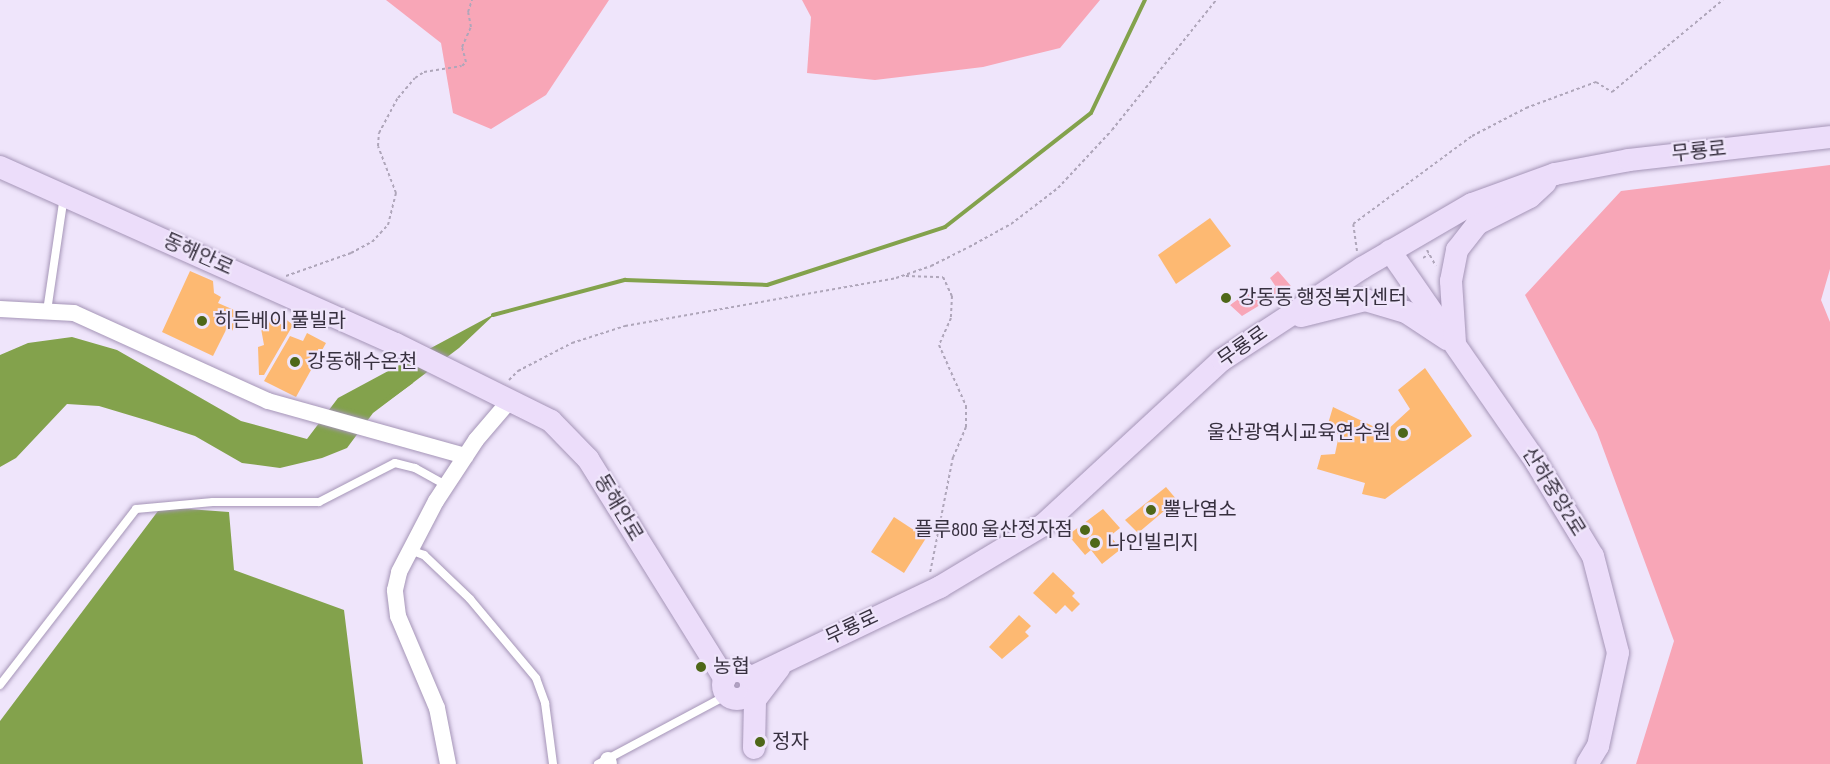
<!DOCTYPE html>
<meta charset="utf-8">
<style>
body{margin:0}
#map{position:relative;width:1830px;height:764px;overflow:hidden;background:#efe5fb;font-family:"Sofia Sans Condensed","Noto Sans KR",sans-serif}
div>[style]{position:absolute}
.green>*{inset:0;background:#f8a6b7}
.water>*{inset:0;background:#83a24c}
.stream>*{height:4px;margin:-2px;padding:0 2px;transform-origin:2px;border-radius:2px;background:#83a24c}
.building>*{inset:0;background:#fdb972}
.path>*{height:2px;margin-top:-1px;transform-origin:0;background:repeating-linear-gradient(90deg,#afa6ba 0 3px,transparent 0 6px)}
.roads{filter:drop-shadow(0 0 2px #a595b7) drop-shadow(0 0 2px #a595b7)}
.lane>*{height:8px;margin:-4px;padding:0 4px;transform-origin:4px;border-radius:4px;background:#fff}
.street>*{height:16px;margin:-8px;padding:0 8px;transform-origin:8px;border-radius:8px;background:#fff}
.secondary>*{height:22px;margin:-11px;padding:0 11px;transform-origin:11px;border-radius:11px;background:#ecddfa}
.secondary>.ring{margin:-11px;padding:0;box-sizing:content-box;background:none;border:22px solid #ecddfa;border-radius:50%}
.dots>*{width:16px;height:16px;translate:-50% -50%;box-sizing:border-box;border:3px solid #efe5fb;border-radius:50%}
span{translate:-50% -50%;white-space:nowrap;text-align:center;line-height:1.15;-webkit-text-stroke:4.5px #efe5fb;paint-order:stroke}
.street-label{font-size:20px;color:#37303f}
.poi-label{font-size:20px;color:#37303f}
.left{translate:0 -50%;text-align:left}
.right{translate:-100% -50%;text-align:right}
</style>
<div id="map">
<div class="green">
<div style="clip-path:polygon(386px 0,609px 0,546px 95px,491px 129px,453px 113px,441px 43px)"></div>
<div style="clip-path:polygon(802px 0,1100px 0,1060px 48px,983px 67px,875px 80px,807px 73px,811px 17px)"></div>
<div style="clip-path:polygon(1830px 165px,1830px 269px,1821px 300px,1830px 322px,1830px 764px,1636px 764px,1674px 641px,1597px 432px,1525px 295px,1621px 191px)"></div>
<div style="clip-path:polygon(1278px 271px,1291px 286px,1242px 316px,1230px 305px,1254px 288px,1261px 297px,1276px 287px,1270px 278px)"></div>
</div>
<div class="water">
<div style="clip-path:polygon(496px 313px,459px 348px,373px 413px,347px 448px,322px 458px,280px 468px,242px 463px,195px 436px,149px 421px,99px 406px,67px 404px,16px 458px,0 467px,0 355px,28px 343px,72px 337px,117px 350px,241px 421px,307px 439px,338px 398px)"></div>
<div style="clip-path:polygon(161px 507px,229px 512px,234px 570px,344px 610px,363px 764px,0 764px,0 721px)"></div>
</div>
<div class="stream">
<div style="left:493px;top:315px;width:137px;rotate:-14.9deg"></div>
<div style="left:625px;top:280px;width:142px;rotate:2deg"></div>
<div style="left:767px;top:285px;width:187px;rotate:-18deg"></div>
<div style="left:945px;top:227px;width:185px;rotate:-38deg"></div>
<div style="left:1091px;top:113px;width:125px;rotate:-64.5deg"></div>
<div style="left:378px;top:406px;width:41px;rotate:-36deg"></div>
</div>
<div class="building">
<div style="clip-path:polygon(1210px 218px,1231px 246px,1176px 284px,1158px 255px)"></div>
<div style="clip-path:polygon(190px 271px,213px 281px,214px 293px,221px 297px,218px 303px,241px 313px,232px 331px,227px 328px,213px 356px,162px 332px)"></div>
<div style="clip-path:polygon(283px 317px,293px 325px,264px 375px,259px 375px,258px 347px,264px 345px,260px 323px)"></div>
<div style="clip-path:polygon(307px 333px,326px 343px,296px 397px,264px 381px,290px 336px,303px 341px)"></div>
<div style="clip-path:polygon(1425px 368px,1472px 436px,1385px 499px,1362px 494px,1365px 483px,1317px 469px,1321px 455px,1335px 454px,1339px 435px,1327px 427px,1333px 407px,1385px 432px,1410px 409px,1398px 390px)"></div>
<div style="clip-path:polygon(1166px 487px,1177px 500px,1138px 533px,1125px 520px)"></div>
<div style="clip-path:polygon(1103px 509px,1120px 528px,1110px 536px,1121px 549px,1102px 564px,1091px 550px,1085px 555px,1068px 535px)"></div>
<div style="clip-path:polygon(894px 517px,926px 538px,904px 573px,871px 552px)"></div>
<div style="clip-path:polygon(1053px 572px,1075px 593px,1072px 596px,1080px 604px,1072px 612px,1065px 605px,1056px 614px,1033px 593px)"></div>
<div style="clip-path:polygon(1019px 615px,1031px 626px,1025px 632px,1029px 636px,1002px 659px,989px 647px)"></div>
</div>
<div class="path">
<div style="left:1427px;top:250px;width:18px;rotate:61deg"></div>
<div style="left:1357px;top:251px;width:27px;rotate:-98deg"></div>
<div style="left:1353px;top:224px;width:148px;rotate:-36.5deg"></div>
<div style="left:1472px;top:136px;width:61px;rotate:-27.4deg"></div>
<div style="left:1526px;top:108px;width:75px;rotate:-20.4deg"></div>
<div style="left:1596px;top:82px;width:19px;rotate:32deg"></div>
<div style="left:1612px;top:92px;width:144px;rotate:-39.7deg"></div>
<div style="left:1423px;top:258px;width:7px;rotate:-34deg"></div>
<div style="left:286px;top:276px;width:69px;rotate:-19.5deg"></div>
<div style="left:351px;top:253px;width:24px;rotate:-28deg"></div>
<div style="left:372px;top:242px;width:23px;rotate:-47deg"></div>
<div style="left:388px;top:225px;width:33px;rotate:-76deg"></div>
<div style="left:396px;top:193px;width:50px;rotate:-111deg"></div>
<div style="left:378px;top:146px;width:13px;rotate:-86deg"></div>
<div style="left:379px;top:133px;width:40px;rotate:-62deg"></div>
<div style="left:398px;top:98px;width:26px;rotate:-50deg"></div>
<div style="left:415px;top:78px;width:11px;rotate:-34deg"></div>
<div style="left:424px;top:72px;width:38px;rotate:-9deg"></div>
<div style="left:462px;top:66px;width:6px;rotate:-45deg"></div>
<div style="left:466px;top:62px;width:16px;rotate:-105deg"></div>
<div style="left:462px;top:47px;width:22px;rotate:-66deg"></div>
<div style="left:471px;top:27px;width:15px;rotate:-101deg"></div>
<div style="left:468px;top:12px;width:13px;rotate:-72deg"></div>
<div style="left:906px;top:276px;width:37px;rotate:2deg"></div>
<div style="left:943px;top:277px;width:21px;rotate:65deg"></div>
<div style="left:952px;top:296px;width:22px;rotate:93deg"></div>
<div style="left:951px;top:318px;width:30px;rotate:114deg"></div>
<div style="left:939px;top:345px;width:67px;rotate:66.1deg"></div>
<div style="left:966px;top:406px;width:21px;rotate:90deg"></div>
<div style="left:966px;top:427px;width:33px;rotate:113deg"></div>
<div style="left:953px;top:457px;width:118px;rotate:101.2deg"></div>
<div style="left:509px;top:380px;width:13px;rotate:-45deg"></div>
<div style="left:518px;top:371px;width:61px;rotate:-27.4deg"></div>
<div style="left:572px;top:343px;width:56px;rotate:-17.8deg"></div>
<div style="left:625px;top:326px;width:275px;rotate:-10deg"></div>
<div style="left:896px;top:278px;width:37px;rotate:-19deg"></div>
<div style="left:931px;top:266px;width:42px;rotate:-26.6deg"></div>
<div style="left:969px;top:247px;width:48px;rotate:-28.7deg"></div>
<div style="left:1011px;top:224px;width:59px;rotate:-37.5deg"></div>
<div style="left:1058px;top:188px;width:79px;rotate:-47deg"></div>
<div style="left:1112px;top:130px;width:166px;rotate:-51.3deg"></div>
</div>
<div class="roads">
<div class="lane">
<div style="left:47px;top:311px;width:116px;rotate:-81.6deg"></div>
<div style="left:410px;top:550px;width:15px;rotate:20deg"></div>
<div style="left:424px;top:555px;width:64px;rotate:43.7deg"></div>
<div style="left:470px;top:599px;width:103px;rotate:50.1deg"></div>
<div style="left:536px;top:678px;width:27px;rotate:70deg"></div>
<div style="left:545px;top:703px;width:62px;rotate:82.5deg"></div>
<div style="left:0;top:685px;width:222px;rotate:-52.3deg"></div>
<div style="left:136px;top:509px;width:77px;rotate:-5.2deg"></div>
<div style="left:213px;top:502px;width:106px"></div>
<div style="left:319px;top:502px;width:85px;rotate:-27.2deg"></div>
<div style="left:395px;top:463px;width:21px;rotate:14deg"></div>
<div style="left:415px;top:468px;width:35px;rotate:29deg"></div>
<div style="left:598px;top:764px;width:146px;rotate:-28.1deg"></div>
</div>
<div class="street">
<div style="left:0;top:309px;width:74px;rotate:3.1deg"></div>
<div style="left:74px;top:313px;width:213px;rotate:24.4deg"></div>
<div style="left:268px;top:401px;width:205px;rotate:15.6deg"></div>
<div style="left:608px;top:760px;width:4px;rotate:76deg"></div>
<div style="left:448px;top:764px;width:57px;rotate:-101.1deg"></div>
<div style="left:437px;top:708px;width:100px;rotate:-113deg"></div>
<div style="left:398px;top:616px;width:26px;rotate:-97deg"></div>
<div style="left:395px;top:590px;width:18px;rotate:-77deg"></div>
<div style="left:399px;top:572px;width:80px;rotate:-62.5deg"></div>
<div style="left:436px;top:501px;width:73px;rotate:-56.7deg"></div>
<div style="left:476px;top:440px;width:54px;rotate:-49.5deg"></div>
</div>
<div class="secondary">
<div style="left:0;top:167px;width:434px;rotate:24.1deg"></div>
<div style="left:396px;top:344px;width:173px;rotate:26.4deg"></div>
<div style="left:551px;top:421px;width:53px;rotate:45.8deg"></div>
<div style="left:588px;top:459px;width:259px;rotate:58.1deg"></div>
<div style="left:1390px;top:251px;width:257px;rotate:55.3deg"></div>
<div style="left:1536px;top:462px;width:110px;rotate:58.8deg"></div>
<div style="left:1593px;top:556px;width:100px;rotate:75.5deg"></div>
<div style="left:1618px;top:653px;width:95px;rotate:102.1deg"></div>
<div style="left:1598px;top:746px;width:21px;rotate:121deg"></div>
<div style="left:1301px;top:316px;width:66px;rotate:-14deg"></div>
<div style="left:1365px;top:300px;width:43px;rotate:16.3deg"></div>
<div style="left:1406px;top:312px;width:49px;rotate:33.4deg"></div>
<div style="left:1455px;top:343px;width:62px;rotate:-93.7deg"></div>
<div style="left:1451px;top:281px;width:32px;rotate:-79deg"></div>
<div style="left:1457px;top:250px;width:33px;rotate:-52deg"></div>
<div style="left:1477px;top:224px;width:59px;rotate:-27deg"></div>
<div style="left:1530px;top:197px;width:21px;rotate:-43deg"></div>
<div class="ring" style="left:723px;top:671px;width:6px;height:6px"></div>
<div style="left:750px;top:678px;width:211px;rotate:-25.6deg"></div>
<div style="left:940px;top:587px;width:120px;rotate:-31deg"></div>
<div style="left:1043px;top:525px;width:243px;rotate:-42.7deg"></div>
<div style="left:1222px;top:360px;width:168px;rotate:-33.3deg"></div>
<div style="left:1362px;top:268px;width:127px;rotate:-30.2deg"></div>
<div style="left:1472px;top:204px;width:88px;rotate:-19.9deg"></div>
<div style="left:1555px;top:174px;width:75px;rotate:-10.7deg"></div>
<div style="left:1629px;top:160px;width:202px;rotate:-6.5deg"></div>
<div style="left:754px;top:748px;width:48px;rotate:-88.8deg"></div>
<div style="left:755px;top:700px;width:40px;rotate:-53deg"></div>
</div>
</div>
<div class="dots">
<div style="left:1226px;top:298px;background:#4e6718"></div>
<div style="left:202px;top:321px;background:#4e6718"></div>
<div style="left:295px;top:362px;background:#4e6718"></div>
<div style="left:1403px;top:433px;background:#4e6718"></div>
<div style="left:1151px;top:510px;background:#4e6718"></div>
<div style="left:1085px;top:530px;background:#4e6718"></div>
<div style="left:1095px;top:543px;background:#4e6718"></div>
<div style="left:701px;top:667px;background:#4e6718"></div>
<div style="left:760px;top:742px;background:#4e6718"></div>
</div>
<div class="street-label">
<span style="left:1699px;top:152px;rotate:-6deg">무룡로</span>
<span style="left:198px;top:255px;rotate:24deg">동해안로</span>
<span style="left:1243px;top:347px;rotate:-35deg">무룡로</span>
<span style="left:1553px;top:492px;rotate:58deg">산하중앙2로</span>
<span style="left:618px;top:508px;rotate:59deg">동해안로</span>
<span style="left:852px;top:628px;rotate:-25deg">무룡로</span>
</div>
<div class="poi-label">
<span class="left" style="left:1238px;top:298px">강동동 행정복지센터</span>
<span class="left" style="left:214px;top:321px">히든베이 풀빌라</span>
<span class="left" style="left:307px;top:362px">강동해수온천</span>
<span class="right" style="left:1391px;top:433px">울산광역시교육연수원</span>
<span class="left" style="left:1163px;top:510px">뿔난염소</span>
<span class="right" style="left:1073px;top:530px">플루800 울산정자점</span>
<span class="left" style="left:1107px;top:543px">나인빌리지</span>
<span class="left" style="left:713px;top:667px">농협</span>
<span class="left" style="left:772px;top:742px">정자</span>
</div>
</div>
